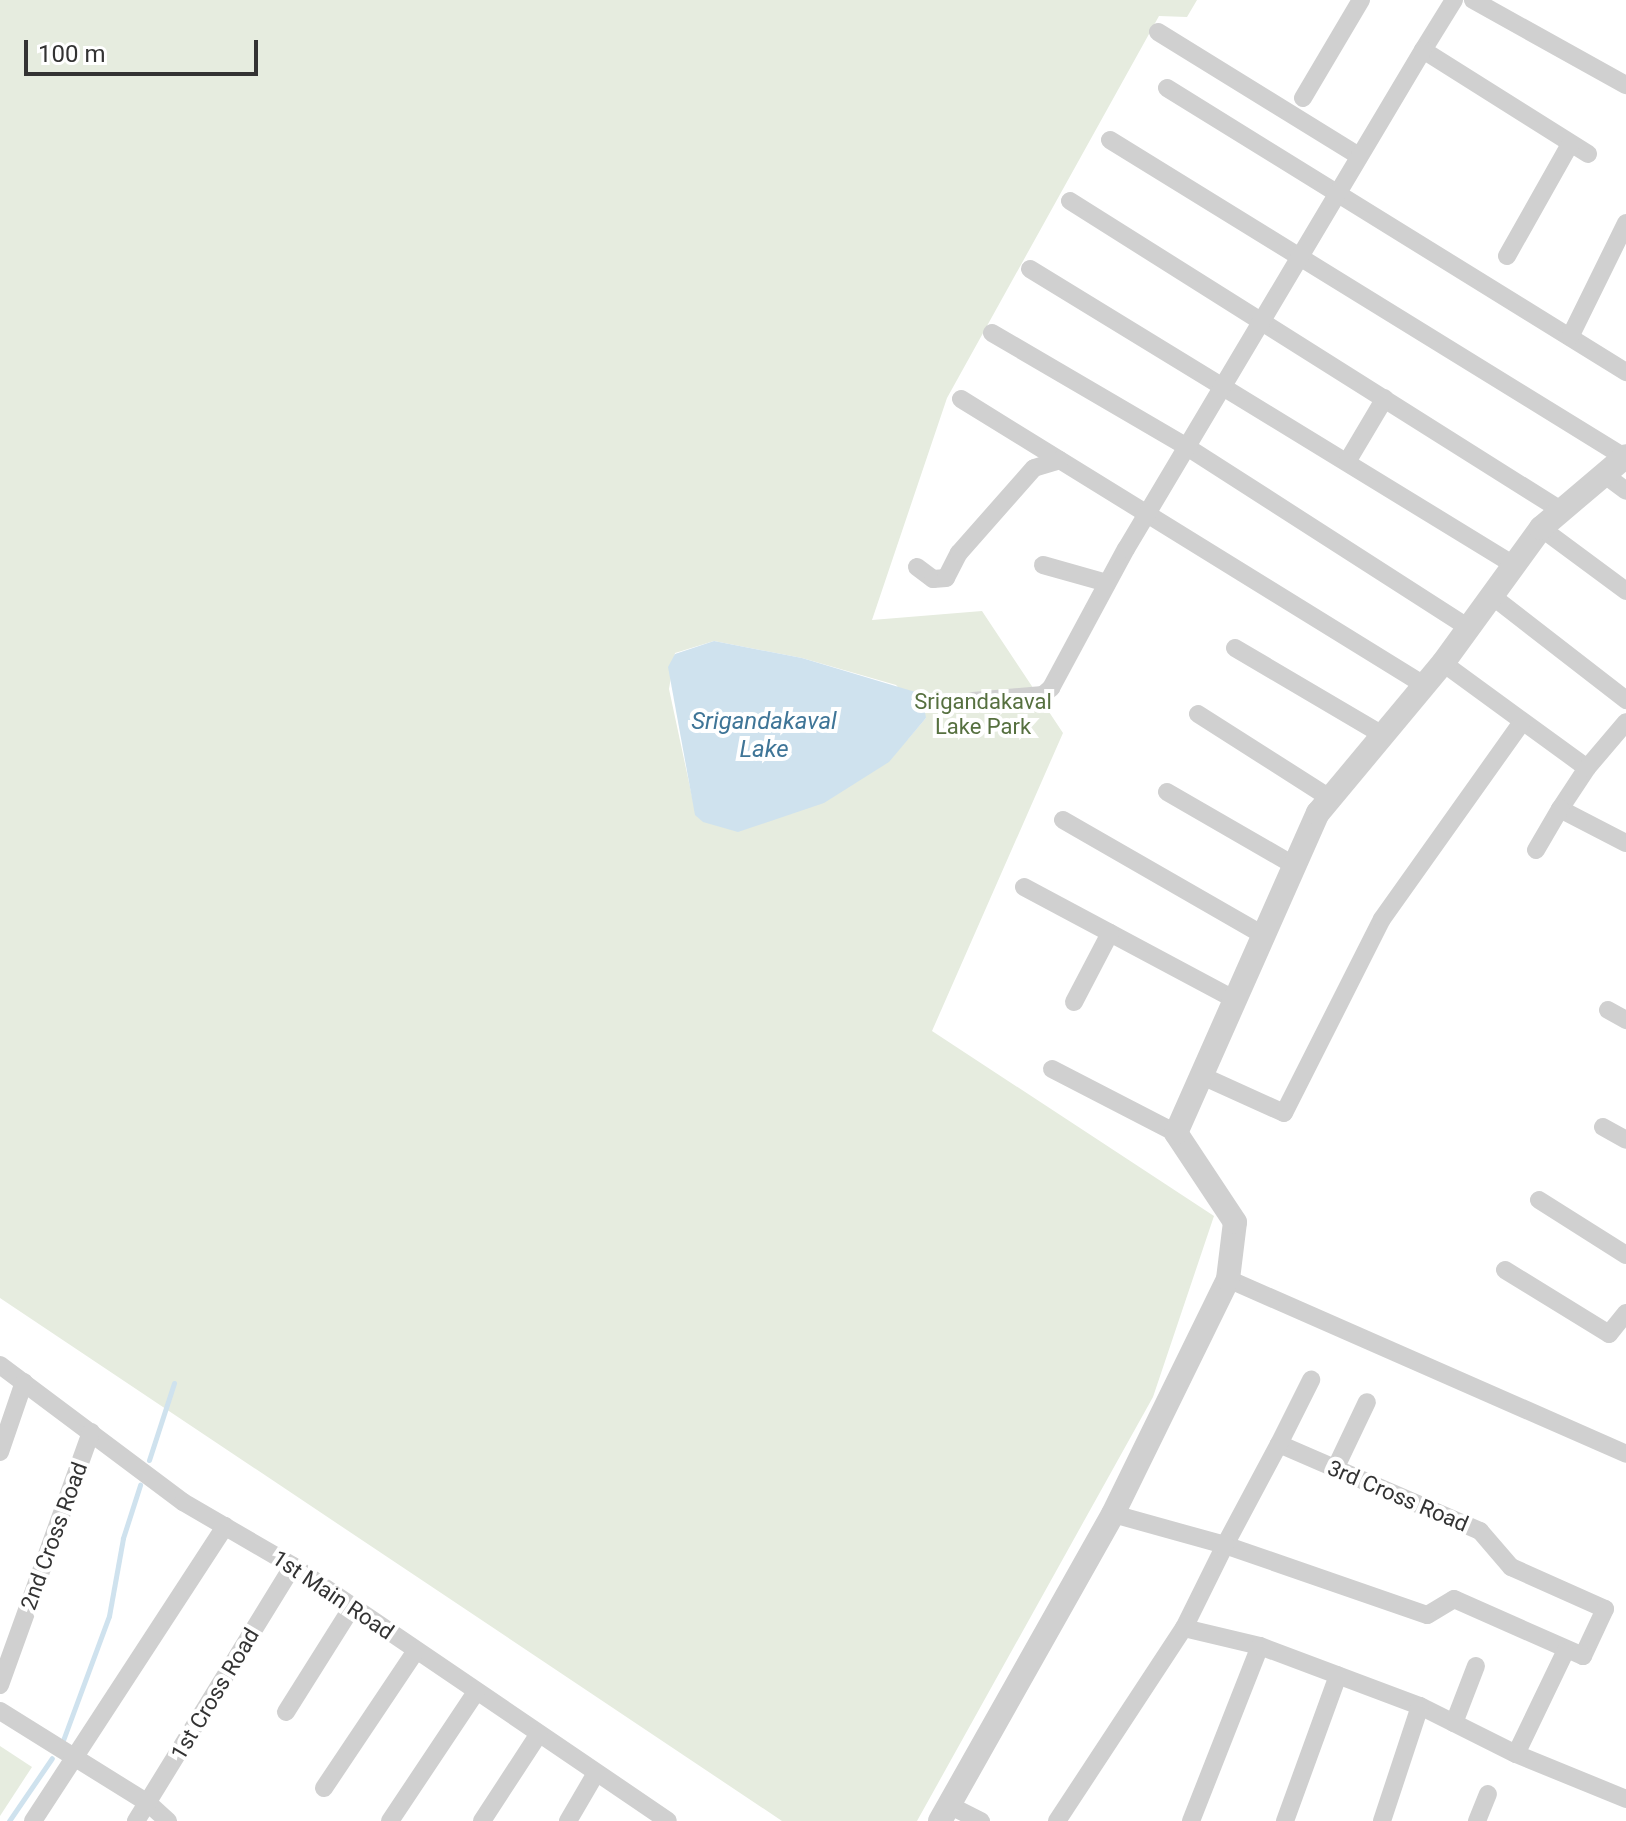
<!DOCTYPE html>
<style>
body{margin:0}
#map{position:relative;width:1626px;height:1821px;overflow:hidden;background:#fff;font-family:Roboto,sans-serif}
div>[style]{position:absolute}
.green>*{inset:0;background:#e6ecdf}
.water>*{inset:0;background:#cfe2ee}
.stream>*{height:5px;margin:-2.5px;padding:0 2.5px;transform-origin:2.5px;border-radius:2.5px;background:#cfe2ee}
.minor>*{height:18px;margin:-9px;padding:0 9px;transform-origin:9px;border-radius:9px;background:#d0d0d0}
.tertiary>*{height:24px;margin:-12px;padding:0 12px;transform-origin:12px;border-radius:12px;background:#d0d0d0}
span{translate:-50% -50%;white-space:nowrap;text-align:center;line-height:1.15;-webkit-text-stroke:8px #fff;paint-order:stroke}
.park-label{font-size:22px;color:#56703f}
.street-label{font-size:22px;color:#333}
.water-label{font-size:24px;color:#3f7597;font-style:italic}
.scale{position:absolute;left:24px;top:40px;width:234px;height:36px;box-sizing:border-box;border:4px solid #333;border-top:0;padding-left:10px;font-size:24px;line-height:28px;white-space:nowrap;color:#333;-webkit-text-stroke:6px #fff;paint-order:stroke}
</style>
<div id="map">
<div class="green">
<div style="clip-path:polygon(evenodd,0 0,1197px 0,1187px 17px,1159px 16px,947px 398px,872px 620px,982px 611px,1063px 733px,932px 1031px,1214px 1216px,1153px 1397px,917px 1821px,782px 1821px,0 1298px,0 0,714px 641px,802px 658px,896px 685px,926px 718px,908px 739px,696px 815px,669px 689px,675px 653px,714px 641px)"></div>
<div style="clip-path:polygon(0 1746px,32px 1767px,0 1816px)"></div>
</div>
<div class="water">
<div style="clip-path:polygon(714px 641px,802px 658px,922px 694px,926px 718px,889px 762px,824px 803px,738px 832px,703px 822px,695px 815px,668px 667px,675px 654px)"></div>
</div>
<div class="stream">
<div style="left:149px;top:1460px;width:81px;rotate:-72deg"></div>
<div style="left:62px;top:1743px;width:135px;rotate:-69.7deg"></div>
<div style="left:109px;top:1616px;width:79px;rotate:-79.8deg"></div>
<div style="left:123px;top:1538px;width:56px;rotate:-72.2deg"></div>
<div style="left:9px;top:1821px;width:76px;rotate:-55.7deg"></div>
</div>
<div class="minor">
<div style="left:1454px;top:0;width:59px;rotate:121.8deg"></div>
<div style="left:1423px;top:50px;width:195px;rotate:32.2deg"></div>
<div style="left:1473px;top:0;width:175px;rotate:29.1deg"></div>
<div style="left:1158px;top:32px;width:234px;rotate:31.7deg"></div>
<div style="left:1167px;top:88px;width:540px;rotate:31.75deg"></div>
<div style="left:1303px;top:98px;width:114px;rotate:-59.4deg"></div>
<div style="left:1110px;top:140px;width:604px;rotate:31.66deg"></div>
<div style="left:1070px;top:201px;width:582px;rotate:32.21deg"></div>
<div style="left:1507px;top:256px;width:129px;rotate:-60.6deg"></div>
<div style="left:1030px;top:269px;width:567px;rotate:31.45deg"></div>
<div style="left:992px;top:333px;width:226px;rotate:30.3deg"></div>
<div style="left:1187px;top:447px;width:335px;rotate:32.7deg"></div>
<div style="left:1570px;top:337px;width:127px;rotate:-63.8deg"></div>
<div style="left:961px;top:399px;width:544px;rotate:31.7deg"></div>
<div style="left:1347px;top:462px;width:74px;rotate:-59.3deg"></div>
<div style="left:1605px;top:475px;width:26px;rotate:37deg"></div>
<div style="left:1541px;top:528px;width:106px;rotate:36.5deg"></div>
<div style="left:1043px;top:565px;width:66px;rotate:15.7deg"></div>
<div style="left:917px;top:567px;width:20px;rotate:37deg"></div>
<div style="left:933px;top:579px;width:13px;rotate:-4deg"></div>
<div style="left:946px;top:578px;width:28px;rotate:-63deg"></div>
<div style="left:959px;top:553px;width:113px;rotate:-48.6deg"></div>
<div style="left:1034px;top:468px;width:27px;rotate:-17deg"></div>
<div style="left:1492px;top:596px;width:170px;rotate:37.8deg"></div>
<div style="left:1235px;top:648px;width:169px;rotate:30.5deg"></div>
<div style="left:1443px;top:663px;width:178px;rotate:36.1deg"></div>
<div style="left:1587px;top:768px;width:49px;rotate:123.4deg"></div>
<div style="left:1560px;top:809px;width:74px;rotate:27.3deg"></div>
<div style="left:973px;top:701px;width:70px;rotate:-4.9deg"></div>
<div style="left:1043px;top:695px;width:11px;rotate:-41deg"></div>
<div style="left:1051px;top:688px;width:158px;rotate:-61.7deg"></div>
<div style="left:1126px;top:549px;width:581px;rotate:-59.24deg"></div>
<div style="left:1198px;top:714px;width:156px;rotate:32.5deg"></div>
<div style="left:1587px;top:768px;width:60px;rotate:-49.7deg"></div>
<div style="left:1167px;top:792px;width:148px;rotate:30deg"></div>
<div style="left:1063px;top:820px;width:231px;rotate:29.9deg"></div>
<div style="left:1536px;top:850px;width:48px;rotate:-59.7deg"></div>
<div style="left:1024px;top:887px;width:238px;rotate:28.1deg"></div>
<div style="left:1074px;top:1002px;width:78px;rotate:-62.4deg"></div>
<div style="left:1608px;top:1010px;width:21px;rotate:29deg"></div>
<div style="left:1052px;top:1069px;width:140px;rotate:27.3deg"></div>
<div style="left:1200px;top:1075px;width:92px;rotate:24.3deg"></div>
<div style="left:1284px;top:1113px;width:217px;rotate:-63.2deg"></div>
<div style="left:1382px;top:919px;width:242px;rotate:-54.6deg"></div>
<div style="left:1603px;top:1127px;width:26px;rotate:29deg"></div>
<div style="left:1539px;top:1200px;width:103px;rotate:32.3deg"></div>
<div style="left:1505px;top:1270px;width:122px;rotate:31.6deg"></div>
<div style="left:1609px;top:1334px;width:27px;rotate:-51deg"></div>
<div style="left:1228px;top:1279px;width:435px;rotate:23.7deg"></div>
<div style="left:0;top:1365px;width:229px;rotate:36.8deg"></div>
<div style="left:183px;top:1502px;width:127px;rotate:30.2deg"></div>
<div style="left:293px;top:1566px;width:453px;rotate:34.2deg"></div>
<div style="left:1279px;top:1444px;width:219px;rotate:23.4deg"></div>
<div style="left:1480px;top:1531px;width:48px;rotate:49.3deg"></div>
<div style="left:1511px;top:1567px;width:103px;rotate:24.1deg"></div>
<div style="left:1605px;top:1609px;width:52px;rotate:115.1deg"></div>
<div style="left:1583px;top:1656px;width:141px;rotate:-156.2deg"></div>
<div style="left:1454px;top:1599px;width:31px;rotate:149deg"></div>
<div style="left:1427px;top:1615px;width:214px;rotate:-160.9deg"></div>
<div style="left:1225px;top:1545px;width:115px;rotate:-61.9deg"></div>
<div style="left:1279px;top:1444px;width:72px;rotate:-63.4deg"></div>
<div style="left:0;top:1452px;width:74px;rotate:-71.1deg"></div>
<div style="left:1335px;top:1469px;width:74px;rotate:-64.5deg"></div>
<div style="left:1184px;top:1628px;width:78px;rotate:13.3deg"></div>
<div style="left:0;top:1685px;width:269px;rotate:-70.2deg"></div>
<div style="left:1420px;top:1706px;width:107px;rotate:26.6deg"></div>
<div style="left:1516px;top:1754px;width:119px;rotate:22.2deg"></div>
<div style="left:0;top:1711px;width:174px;rotate:31.9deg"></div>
<div style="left:148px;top:1803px;width:27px;rotate:42deg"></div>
<div style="left:286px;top:1712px;width:124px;rotate:-57.8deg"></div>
<div style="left:1454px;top:1723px;width:61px;rotate:-68.9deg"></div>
<div style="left:1516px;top:1754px;width:113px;rotate:-64.3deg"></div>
<div style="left:324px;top:1788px;width:164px;rotate:-56.2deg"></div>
<div style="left:949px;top:1805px;width:36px;rotate:27deg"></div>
<div style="left:33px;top:1821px;width:352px;rotate:-56.9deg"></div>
<div style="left:136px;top:1821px;width:299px;rotate:-58.4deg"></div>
<div style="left:390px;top:1821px;width:155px;rotate:-56.3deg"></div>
<div style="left:482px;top:1821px;width:103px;rotate:-56.9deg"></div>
<div style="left:568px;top:1821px;width:56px;rotate:-59.7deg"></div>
<div style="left:1057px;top:1821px;width:231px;rotate:-56.7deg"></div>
<div style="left:1184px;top:1628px;width:93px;rotate:-63.7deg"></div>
<div style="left:1225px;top:1545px;width:116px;rotate:-164.5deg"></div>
<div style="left:1191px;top:1821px;width:188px;rotate:-68.5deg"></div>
<div style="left:1260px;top:1646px;width:171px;rotate:20.6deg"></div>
<div style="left:1420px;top:1706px;width:121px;rotate:108.3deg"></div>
<div style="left:1285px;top:1821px;width:155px;rotate:-70deg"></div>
<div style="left:1477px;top:1821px;width:29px;rotate:-68deg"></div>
</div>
<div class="tertiary">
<div style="left:940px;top:1821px;width:352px;rotate:-60.6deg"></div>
<div style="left:1113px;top:1514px;width:262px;rotate:-63.9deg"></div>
<div style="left:1228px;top:1279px;width:57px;rotate:-83deg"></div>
<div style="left:1235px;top:1222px;width:107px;rotate:-123.5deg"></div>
<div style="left:1176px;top:1133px;width:350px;rotate:-66.1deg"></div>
<div style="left:1318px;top:813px;width:195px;rotate:-50.2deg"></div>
<div style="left:1443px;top:663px;width:167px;rotate:-54deg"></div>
<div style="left:1541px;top:528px;width:111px;rotate:-40.3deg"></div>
</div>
<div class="park-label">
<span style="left:983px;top:714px">Srigandakaval<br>Lake Park</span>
</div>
<div class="street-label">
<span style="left:1398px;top:1496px;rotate:23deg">3rd Cross Road</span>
<span style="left:54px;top:1536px;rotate:-70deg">2nd Cross Road</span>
<span style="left:333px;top:1595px;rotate:34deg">1st Main Road</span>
<span style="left:215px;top:1694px;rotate:-59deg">1st Cross Road</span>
</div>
<div class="water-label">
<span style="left:764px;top:736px">Srigandakaval<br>Lake</span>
</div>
<div class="scale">100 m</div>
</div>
